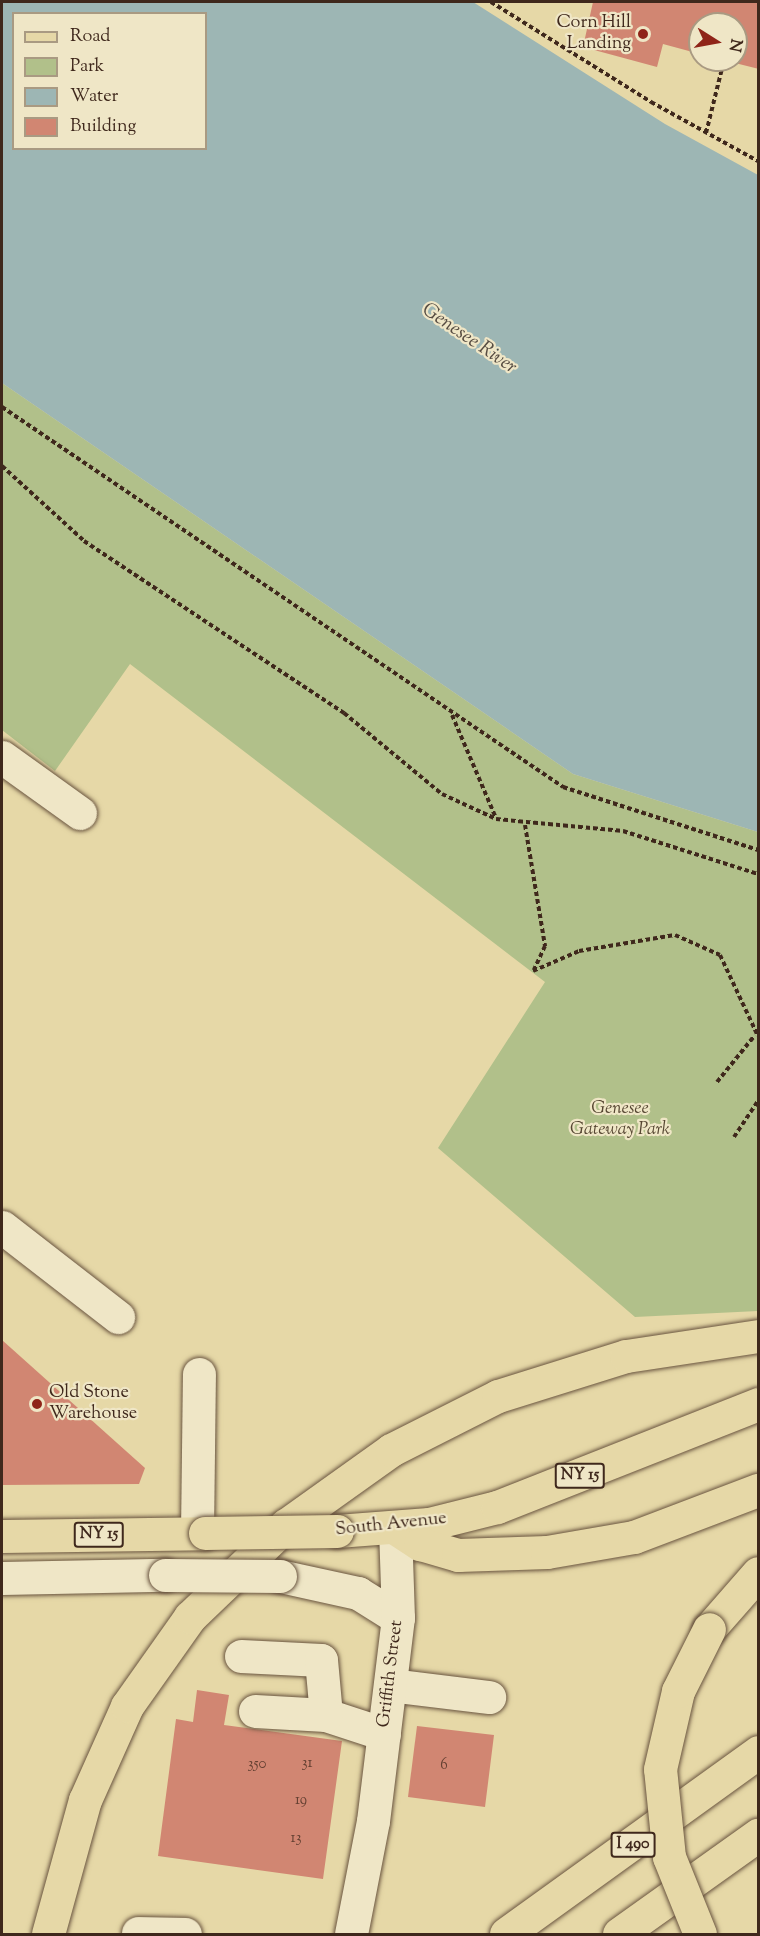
<!DOCTYPE html>
<style>
body{margin:0}
#map{position:relative;width:760px;height:1936px;overflow:hidden;background:#e6d8a7;font-family:"Sorts Mill Goudy",serif}
div>[style]{position:absolute}
.green>*{inset:0;background:#b1c08a}
.water>*{inset:0;background:#9db6b4}
.building>*{inset:0;background:#d18672}
.path>*{height:4px;margin-top:-2px;transform-origin:0;background:repeating-linear-gradient(90deg,#3f281c 0 4.5px,transparent 0 7.5px)}
.roads{filter:drop-shadow(0 0 2px #69543f) drop-shadow(0 0 2px #69543f)}
.minor>*{height:33px;margin:-16.5px;padding:0 16.5px;transform-origin:16.5px;border-radius:16.5px;background:#efe6c6}
.major>*{height:33px;margin:-16.5px;padding:0 16.5px;transform-origin:16.5px;border-radius:16.5px;background:#e6d8a7}
.highway>*{height:33px;margin:-16.5px;padding:0 16.5px;transform-origin:16.5px;border-radius:16.5px;background:#e6d8a7}
.bridges{filter:drop-shadow(0 0 2px #69543f) drop-shadow(0 0 2px #69543f)}
.minor-bridge>*{height:33px;margin:-16.5px;padding:0 16.5px;transform-origin:16.5px;border-radius:16.5px;background:#efe6c6}
.major-bridge>*{height:33px;margin:-16.5px;padding:0 16.5px;transform-origin:16.5px;border-radius:16.5px;background:#e6d8a7}
.highway-bridge>*{height:33px;margin:-16.5px;padding:0 16.5px;transform-origin:16.5px;border-radius:16.5px;background:#e6d8a7}
.dots>*{width:16px;height:16px;translate:-50% -50%;box-sizing:border-box;border:3px solid #efe6c6;border-radius:50%}
span{translate:-50% -50%;white-space:nowrap;text-align:center;line-height:1.15;-webkit-text-stroke:4.5px #efe6c6;paint-order:stroke}
.number-label{font-size:15px;color:#644032}
.number-label span{-webkit-text-stroke-width:0}
.shield-label span{padding:2px 4px;background:#efe6c6;border:2px solid;border-radius:4px;-webkit-text-stroke-width:0}
.shield-label{font-size:16px;color:#3f281c;font-weight:700}
.poi-label{font-size:18px;color:#3f281c}
.right{translate:-100% -50%;text-align:right}
.left{translate:0 -50%;text-align:left}
.park-label{font-size:18px;color:#564632;font-style:italic}
.street-label{font-size:18px;color:#3f281c}
.water-label{font-size:20px;color:#564c42;font-style:italic}
.frame{position:absolute;inset:0;border:3px solid #3f281c;pointer-events:none}
.legend{position:absolute;left:12px;top:12px;width:195px;height:138px;box-sizing:border-box;background:#efe6c6;border:2px solid #a99a82;margin:0;padding:8px 10px;list-style:none;font-size:18px;color:#3f281c}
.legend li{display:flex;align-items:center;gap:12px;height:30px}
.legend b{width:30px;border:2px solid #a99a82}
.north{position:absolute;left:688px;top:12px;width:60px;height:60px;box-sizing:border-box;background:#efe6c6;border:2px solid #a99a82;border-radius:50%;rotate:101deg;font-size:16px;font-weight:700;line-height:24px;text-align:center;color:#3f281c}
.north::after{content:'';display:block;margin:auto;width:21px;height:27px;background:#8f2418;clip-path:polygon(50% 0,100% 100%,50% 72%,0 100%)}
</style>
<div id="map">
<div class="green">
<div style="clip-path:polygon(2px 383px,573px 774px,758px 832px,758px 1311px,635px 1317px,438px 1148px,545px 982px,130px 664px,55px 771px,2px 730px)"></div>
</div>
<div class="water">
<div style="clip-path:polygon(evenodd,2px 2px,473px 2px,665px 124px,758px 175px,758px 832px,573px 774px,2px 383px,2px 2px,14px 14px,206px 14px,206px 148px,14px 148px,14px 14px)"></div>
</div>
<div class="building">
<div style="clip-path:polygon(593px 2px,759px 2px,759px 69px,723px 60px,736px 60px,736px 24px,700px 24px,700px 54px,663px 44px,657px 67px,583px 47px)"></div>
<div style="clip-path:polygon(2px 1340px,145px 1468px,139px 1484px,2px 1485px)"></div>
<div style="clip-path:polygon(197px 1690px,229px 1695px,224px 1725px,342px 1741px,323px 1879px,158px 1856px,176px 1719px,193px 1722px)"></div>
<div style="clip-path:polygon(417px 1726px,494px 1735px,485px 1807px,408px 1797px)"></div>
</div>
<div class="path">
<div style="left:491px;top:2px;width:189px;rotate:32deg"></div>
<div style="left:651px;top:102px;width:122px;rotate:28.9deg"></div>
<div style="left:706px;top:133px;width:75px;rotate:-76.1deg"></div>
<div style="left:2px;top:407px;width:678px;rotate:34.11deg"></div>
<div style="left:563px;top:787px;width:205px;rotate:17.9deg"></div>
<div style="left:2px;top:466px;width:111px;rotate:42.4deg"></div>
<div style="left:84px;top:541px;width:312px;rotate:33.5deg"></div>
<div style="left:344px;top:713px;width:127px;rotate:39.6deg"></div>
<div style="left:442px;top:794px;width:60px;rotate:24.8deg"></div>
<div style="left:496px;top:819px;width:128px;rotate:5.4deg"></div>
<div style="left:623px;top:831px;width:142px;rotate:17.7deg"></div>
<div style="left:452px;top:715px;width:112px;rotate:66.9deg"></div>
<div style="left:525px;top:825px;width:123px;rotate:80.6deg"></div>
<div style="left:545px;top:946px;width:26px;rotate:115deg"></div>
<div style="left:533px;top:971px;width:50px;rotate:-23.5deg"></div>
<div style="left:579px;top:951px;width:97px;rotate:-9.5deg"></div>
<div style="left:675px;top:935px;width:49px;rotate:24deg"></div>
<div style="left:720px;top:955px;width:89px;rotate:64.9deg"></div>
<div style="left:717px;top:1082px;width:60px;rotate:-51deg"></div>
<div style="left:734px;top:1137px;width:43px;rotate:-56.3deg"></div>
</div>
<div class="roads">
<div class="minor">
<div style="left:2px;top:757px;width:96px;rotate:35.7deg"></div>
<div style="left:2px;top:1227px;width:147px;rotate:37.8deg"></div>
<div style="left:197px;top:1533px;width:159px;rotate:-89.3deg"></div>
<div style="left:280px;top:1576px;width:80px;rotate:12.3deg"></div>
<div style="left:358px;top:1593px;width:47px;rotate:32deg"></div>
<div style="left:2px;top:1578px;width:163px;rotate:-1.1deg"></div>
<div style="left:241px;top:1656px;width:80px;rotate:2.9deg"></div>
<div style="left:321px;top:1660px;width:55px;rotate:84.8deg"></div>
<div style="left:326px;top:1715px;width:61px;rotate:18.1deg"></div>
<div style="left:390px;top:1685px;width:100px;rotate:6.9deg"></div>
<div style="left:255px;top:1711px;width:71px;rotate:3.2deg"></div>
<div style="left:138px;top:1933px;width:47px;rotate:1.2deg"></div>
<div style="left:351px;top:1934px;width:115px;rotate:-79deg"></div>
<div style="left:373px;top:1821px;width:205px;rotate:-83deg"></div>
<div style="left:398px;top:1618px;width:90px;rotate:-91.9deg"></div>
</div>
<div class="major">
<div style="left:337px;top:1531px;width:92px;rotate:-4.4deg"></div>
<div style="left:429px;top:1524px;width:70px;rotate:-14deg"></div>
<div style="left:497px;top:1507px;width:281px;rotate:-21.5deg"></div>
<div style="left:2px;top:1536px;width:203px;rotate:-0.8deg"></div>
</div>
<div class="highway">
<div style="left:395px;top:1528px;width:30px;rotate:33deg"></div>
<div style="left:420px;top:1544px;width:40px;rotate:16deg"></div>
<div style="left:458px;top:1555px;width:89px;rotate:-1.9deg"></div>
<div style="left:547px;top:1552px;width:88px;rotate:-9.8deg"></div>
<div style="left:634px;top:1537px;width:133px;rotate:-20.8deg"></div>
<div style="left:709px;top:1629px;width:74px;rotate:-48.8deg"></div>
<div style="left:48px;top:1934px;width:139px;rotate:-74.6deg"></div>
<div style="left:85px;top:1800px;width:103px;rotate:-65.9deg"></div>
<div style="left:127px;top:1706px;width:109px;rotate:-54.7deg"></div>
<div style="left:190px;top:1617px;width:133px;rotate:-43.8deg"></div>
<div style="left:286px;top:1525px;width:129px;rotate:-35.5deg"></div>
<div style="left:391px;top:1450px;width:120px;rotate:-26.8deg"></div>
<div style="left:498px;top:1396px;width:134px;rotate:-17.4deg"></div>
<div style="left:626px;top:1356px;width:134px;rotate:-8.6deg"></div>
<div style="left:506px;top:1934px;width:311px;rotate:-35.8deg"></div>
<div style="left:619px;top:1934px;width:171px;rotate:-35.5deg"></div>
</div>
</div>
<div class="bridges">
<div class="minor-bridge">
<div style="left:165px;top:1575px;width:115px;rotate:0.5deg"></div>
</div>
<div class="major-bridge">
<div style="left:205px;top:1533px;width:132px;rotate:-0.9deg"></div>
</div>
<div class="highway-bridge">
<div style="left:700px;top:1934px;width:83px;rotate:-111.9deg"></div>
<div style="left:669px;top:1857px;width:88px;rotate:-95.8deg"></div>
<div style="left:660px;top:1769px;width:80px;rotate:-77deg"></div>
<div style="left:678px;top:1691px;width:69px;rotate:-63.4deg"></div>
</div>
</div>
<div class="dots">
<div style="left:643px;top:34px;background:#8f2418"></div>
<div style="left:37px;top:1404px;background:#8f2418"></div>
</div>
<div class="number-label">
<span style="left:307px;top:1764px">31</span>
<span style="left:257px;top:1765px">350</span>
<span style="left:444px;top:1766px">6</span>
<span style="left:301px;top:1801px">19</span>
<span style="left:296px;top:1839px">13</span>
</div>
<div class="shield-label">
<span style="left:580px;top:1476px">NY 15</span>
<span style="left:99px;top:1535px">NY 15</span>
<span style="left:633px;top:1845px">I 490</span>
</div>
<div class="poi-label">
<span class="right" style="left:631px;top:34px">Corn Hill<br>Landing</span>
<span class="left" style="left:49px;top:1404px">Old Stone<br>Warehouse</span>
</div>
<div class="park-label">
<span style="left:620px;top:1120px">Genesee<br>Gateway Park</span>
</div>
<div class="street-label">
<span style="left:391px;top:1525px;rotate:-6deg">South Avenue</span>
<span style="left:391px;top:1674px;rotate:-83deg">Griffith Street</span>
</div>
<div class="water-label">
<span style="left:469px;top:339px;rotate:34deg">Genesee River</span>
</div>
<div class="frame"></div>
<ul class="legend">
<li><b style="height:8px;background:#e6d8a7"></b>Road</li>
<li><b style="height:16px;background:#b1c08a"></b>Park</li>
<li><b style="height:16px;background:#9db6b4"></b>Water</li>
<li><b style="height:16px;background:#d18672"></b>Building</li>
</ul>
<div class="north">N</div>
</div>
